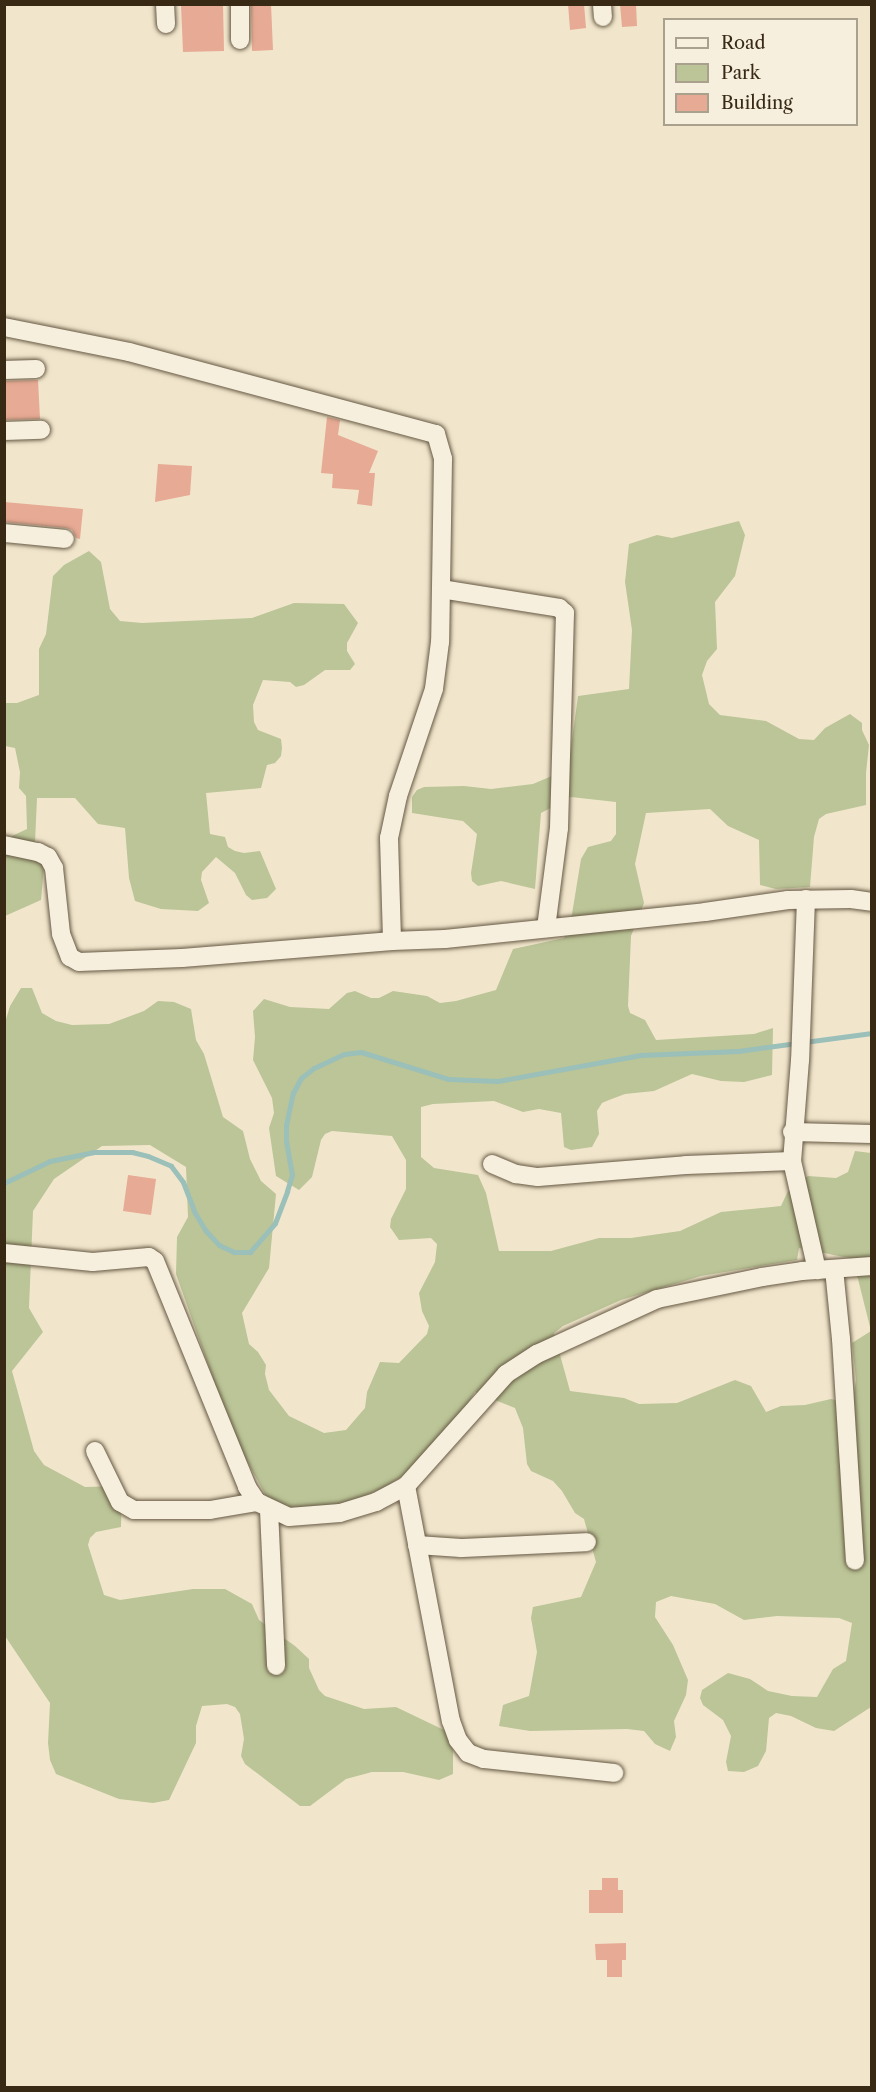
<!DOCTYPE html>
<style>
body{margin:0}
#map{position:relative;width:876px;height:2092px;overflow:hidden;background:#f1e6cc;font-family:"Libre Caslon Text",serif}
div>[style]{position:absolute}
.green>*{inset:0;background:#bbc597}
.stream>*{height:5px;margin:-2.5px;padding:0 2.5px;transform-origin:2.5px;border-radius:2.5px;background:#9bbfb9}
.building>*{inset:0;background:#e7aa94}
.roads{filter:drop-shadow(0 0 2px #665843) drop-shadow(0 0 2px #665843)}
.minor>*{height:18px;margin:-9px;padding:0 9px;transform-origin:9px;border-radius:9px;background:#f6efde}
span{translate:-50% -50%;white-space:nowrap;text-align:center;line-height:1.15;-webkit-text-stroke:5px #f6efde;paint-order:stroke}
.frame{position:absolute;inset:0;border:6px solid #382915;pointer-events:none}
.legend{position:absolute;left:663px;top:18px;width:195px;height:108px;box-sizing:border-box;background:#f6efde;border:2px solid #aaa08e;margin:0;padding:8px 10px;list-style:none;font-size:18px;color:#382915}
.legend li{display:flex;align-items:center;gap:12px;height:30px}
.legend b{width:30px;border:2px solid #aaa08e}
</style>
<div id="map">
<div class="green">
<div style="clip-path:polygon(evenodd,739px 521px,745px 535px,735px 576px,715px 602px,717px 649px,707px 661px,702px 675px,709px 704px,720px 715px,766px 721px,799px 739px,814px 740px,825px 728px,850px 714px,862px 723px,862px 730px,869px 745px,866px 773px,866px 805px,826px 814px,819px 819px,814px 837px,810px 887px,776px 889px,760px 885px,759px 840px,728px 826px,710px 809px,646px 813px,635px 864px,644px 903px,631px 936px,628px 1006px,630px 1013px,645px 1020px,656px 1040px,754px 1034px,773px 1028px,772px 1075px,744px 1082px,721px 1081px,692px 1074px,654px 1091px,625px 1094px,609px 1100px,602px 1103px,597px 1111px,599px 1134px,592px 1147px,571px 1150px,564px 1147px,561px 1113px,539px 1109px,523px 1112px,494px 1101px,433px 1104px,421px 1107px,421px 1157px,434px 1168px,478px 1175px,486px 1193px,499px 1251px,551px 1251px,599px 1238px,631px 1238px,680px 1231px,721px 1212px,781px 1206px,788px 1191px,808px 1176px,836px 1178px,848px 1172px,855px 1151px,871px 1153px,871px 1707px,834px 1731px,816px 1728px,791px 1716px,776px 1713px,769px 1718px,766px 1751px,758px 1766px,744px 1772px,728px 1771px,726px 1762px,731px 1736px,723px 1720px,703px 1705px,700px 1698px,702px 1690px,728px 1673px,750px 1679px,768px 1691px,792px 1696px,817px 1697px,833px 1669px,846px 1661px,852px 1623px,839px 1618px,777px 1616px,744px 1620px,715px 1604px,671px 1596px,656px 1602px,655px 1617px,673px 1645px,688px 1680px,686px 1695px,674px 1721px,676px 1737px,670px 1751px,655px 1744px,644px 1731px,627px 1729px,530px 1731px,499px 1726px,503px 1705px,529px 1696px,537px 1652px,531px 1618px,533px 1607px,581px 1597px,596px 1562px,584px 1519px,575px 1513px,562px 1491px,553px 1481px,531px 1471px,527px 1464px,523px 1428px,515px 1408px,475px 1392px,444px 1440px,416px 1466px,388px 1486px,334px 1509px,299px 1514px,270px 1503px,234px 1438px,176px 1274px,177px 1237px,188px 1217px,186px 1167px,150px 1145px,102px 1146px,54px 1179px,33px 1211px,29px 1308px,43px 1332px,12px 1371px,34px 1451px,44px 1465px,85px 1487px,122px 1486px,121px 1527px,96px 1532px,90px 1538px,88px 1545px,104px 1595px,120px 1600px,193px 1589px,225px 1589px,252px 1604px,259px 1620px,295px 1646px,309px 1659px,309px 1668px,319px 1690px,325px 1696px,364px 1709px,396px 1707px,446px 1731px,453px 1750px,453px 1774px,439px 1780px,403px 1772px,372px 1772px,346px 1779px,310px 1806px,300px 1806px,245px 1764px,241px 1756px,244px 1739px,240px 1714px,235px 1707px,227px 1704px,202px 1706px,196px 1726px,196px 1743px,169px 1800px,153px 1803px,119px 1799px,56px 1774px,50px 1760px,48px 1743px,50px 1703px,5px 1636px,4px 1026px,10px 1006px,21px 988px,32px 988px,42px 1013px,56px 1021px,72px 1025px,109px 1024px,144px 1011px,158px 1001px,174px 1002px,191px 1009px,196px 1040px,204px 1054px,223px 1117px,243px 1131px,250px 1159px,261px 1181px,276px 1194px,269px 1268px,242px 1313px,249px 1344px,258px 1352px,266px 1365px,265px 1374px,269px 1390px,289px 1416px,324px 1433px,346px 1430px,365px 1408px,367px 1392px,380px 1362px,399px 1363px,427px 1334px,429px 1326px,422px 1311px,419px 1293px,435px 1262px,437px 1244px,431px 1238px,399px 1240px,390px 1227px,391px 1219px,406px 1189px,406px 1160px,392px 1136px,332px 1131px,325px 1134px,321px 1140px,312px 1177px,299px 1190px,276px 1176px,269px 1128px,274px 1113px,272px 1098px,253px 1060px,255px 1037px,253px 1011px,264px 999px,290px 1007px,329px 1009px,347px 993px,355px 991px,371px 998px,379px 998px,393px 991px,427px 996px,440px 1003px,456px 1001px,496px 990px,513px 949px,564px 938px,572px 914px,581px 859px,588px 847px,611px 841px,616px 834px,616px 802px,571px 797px,541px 813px,535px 889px,501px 881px,478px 886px,472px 881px,471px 873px,477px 834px,463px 821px,412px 813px,412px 797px,417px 790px,424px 787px,464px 786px,491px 789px,533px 784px,568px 769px,578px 696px,629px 689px,632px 630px,625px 582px,629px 544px,657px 535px,672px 538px,739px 521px,799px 1248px,849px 1258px,858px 1279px,871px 1331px,852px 1343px,856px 1380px,852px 1404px,831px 1399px,805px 1405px,781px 1406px,766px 1412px,751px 1386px,735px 1380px,677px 1403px,639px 1404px,624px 1398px,570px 1391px,554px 1333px,563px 1326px,621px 1300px,701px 1276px,797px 1260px,799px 1248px)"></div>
<div style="clip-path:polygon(89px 551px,101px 562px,110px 609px,120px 621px,142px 623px,252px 618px,294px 603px,344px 604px,358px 623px,347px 643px,347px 651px,355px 664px,350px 670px,325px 670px,304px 685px,296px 687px,290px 682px,263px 680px,253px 705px,254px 722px,258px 730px,281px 739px,282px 748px,281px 756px,275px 763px,267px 765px,261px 788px,206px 793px,210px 834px,225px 837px,228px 847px,235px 851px,244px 853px,260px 851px,276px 889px,267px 898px,252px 900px,246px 895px,235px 873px,216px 857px,202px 872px,201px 880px,209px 903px,198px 911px,161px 909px,135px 901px,129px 878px,125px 828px,98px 824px,75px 798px,37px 798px,35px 843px,44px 866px,41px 900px,5px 916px,5px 844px,12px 836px,27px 829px,26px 796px,19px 788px,20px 772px,15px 748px,5px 746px,5px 703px,17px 703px,39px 695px,39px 649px,46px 634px,53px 576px,64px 565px)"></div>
</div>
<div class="stream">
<div style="left:4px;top:1183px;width:51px;rotate:-25.6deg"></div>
<div style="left:50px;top:1161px;width:45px;rotate:-11.6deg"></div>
<div style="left:94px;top:1152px;width:38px"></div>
<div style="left:132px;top:1152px;width:16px;rotate:14deg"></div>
<div style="left:148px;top:1156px;width:25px;rotate:23deg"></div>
<div style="left:171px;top:1166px;width:20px;rotate:53deg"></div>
<div style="left:183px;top:1182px;width:33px;rotate:69deg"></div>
<div style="left:195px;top:1213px;width:21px;rotate:59deg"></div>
<div style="left:206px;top:1231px;width:19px;rotate:47deg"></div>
<div style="left:219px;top:1245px;width:17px;rotate:25deg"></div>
<div style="left:234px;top:1252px;width:16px"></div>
<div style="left:250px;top:1252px;width:38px;rotate:-49deg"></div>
<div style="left:275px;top:1223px;width:34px;rotate:-69deg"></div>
<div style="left:287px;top:1191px;width:17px;rotate:-73deg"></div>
<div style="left:292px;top:1175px;width:35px;rotate:-100deg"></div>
<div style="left:286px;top:1141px;width:16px;rotate:-90deg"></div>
<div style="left:286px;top:1125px;width:33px;rotate:-78deg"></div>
<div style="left:293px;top:1093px;width:17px;rotate:-62deg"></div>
<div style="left:301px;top:1078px;width:16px;rotate:-38deg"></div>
<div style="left:314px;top:1068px;width:33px;rotate:-25deg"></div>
<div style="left:344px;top:1054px;width:17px;rotate:-7deg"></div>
<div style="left:361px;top:1052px;width:92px;rotate:17.1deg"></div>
<div style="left:449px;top:1079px;width:49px;rotate:2.3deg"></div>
<div style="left:498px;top:1081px;width:145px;rotate:-10.3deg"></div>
<div style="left:641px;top:1055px;width:97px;rotate:-2.4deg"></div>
<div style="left:738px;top:1051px;width:135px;rotate:-7.7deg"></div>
</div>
<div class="building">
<div style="clip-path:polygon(181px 4px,223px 4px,224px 51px,183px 52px)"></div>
<div style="clip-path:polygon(251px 4px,271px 4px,273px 50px,252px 51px)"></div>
<div style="clip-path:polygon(568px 4px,584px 4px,586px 28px,570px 30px)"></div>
<div style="clip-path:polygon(620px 4px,636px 4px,637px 26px,622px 27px)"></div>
<div style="clip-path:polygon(38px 380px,40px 419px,4px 420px,4px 381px)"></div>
<div style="clip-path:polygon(327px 417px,340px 420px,338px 435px,378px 451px,369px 473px,375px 473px,372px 506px,357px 504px,359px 490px,332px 488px,333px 474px,321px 473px)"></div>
<div style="clip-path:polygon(158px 464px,192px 466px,190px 495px,155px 502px)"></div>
<div style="clip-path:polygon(4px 502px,83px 509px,80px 539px,76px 538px,72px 530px,66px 528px,4px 522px)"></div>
<div style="clip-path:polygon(128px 1175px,156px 1179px,151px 1215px,123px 1211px)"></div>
<div style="clip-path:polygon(602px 1878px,618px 1878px,618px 1890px,623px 1890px,623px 1913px,589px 1913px,589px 1890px,602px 1890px)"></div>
<div style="clip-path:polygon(626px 1943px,626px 1960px,622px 1960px,622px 1977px,607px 1977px,607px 1960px,596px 1960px,595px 1944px)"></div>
</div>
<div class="roads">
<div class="minor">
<div style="left:165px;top:4px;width:20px;rotate:87deg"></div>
<div style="left:240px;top:4px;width:36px;rotate:90deg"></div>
<div style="left:602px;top:4px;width:13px;rotate:86deg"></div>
<div style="left:4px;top:327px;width:127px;rotate:11.3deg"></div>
<div style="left:129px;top:352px;width:318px;rotate:15deg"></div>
<div style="left:436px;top:434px;width:26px;rotate:74deg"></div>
<div style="left:443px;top:459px;width:183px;rotate:90.9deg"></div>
<div style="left:440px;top:642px;width:47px;rotate:97.3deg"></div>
<div style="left:434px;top:689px;width:113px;rotate:108.6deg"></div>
<div style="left:398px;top:796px;width:43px;rotate:102.1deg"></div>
<div style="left:389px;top:838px;width:103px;rotate:88.3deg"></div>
<div style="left:4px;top:370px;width:32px;rotate:-2deg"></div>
<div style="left:4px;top:431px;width:37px;rotate:-2deg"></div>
<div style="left:4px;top:533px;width:61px;rotate:5.6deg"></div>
<div style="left:441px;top:589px;width:120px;rotate:9.1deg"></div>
<div style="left:559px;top:608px;width:8px;rotate:40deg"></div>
<div style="left:565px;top:613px;width:215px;rotate:91.6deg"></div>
<div style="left:559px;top:828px;width:101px;rotate:97.4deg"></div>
<div style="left:4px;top:845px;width:35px;rotate:12deg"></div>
<div style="left:38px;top:852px;width:11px;rotate:27deg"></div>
<div style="left:48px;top:857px;width:13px;rotate:61deg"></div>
<div style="left:54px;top:868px;width:66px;rotate:83.9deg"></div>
<div style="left:61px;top:934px;width:25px;rotate:69deg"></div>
<div style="left:70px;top:957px;width:10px;rotate:29deg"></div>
<div style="left:79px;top:962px;width:103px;rotate:-2.2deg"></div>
<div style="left:182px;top:958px;width:211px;rotate:-4.6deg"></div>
<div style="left:392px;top:941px;width:53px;rotate:-2.2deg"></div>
<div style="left:445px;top:939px;width:261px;rotate:-5.9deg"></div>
<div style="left:705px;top:912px;width:84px;rotate:-8.2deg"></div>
<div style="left:788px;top:900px;width:63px;rotate:-0.9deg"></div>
<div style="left:851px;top:899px;width:21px;rotate:8deg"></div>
<div style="left:806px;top:899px;width:161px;rotate:92.1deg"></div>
<div style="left:800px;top:1060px;width:101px;rotate:94.5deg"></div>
<div style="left:792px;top:1161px;width:112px;rotate:77.1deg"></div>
<div style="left:792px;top:1132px;width:80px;rotate:1.4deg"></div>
<div style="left:492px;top:1164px;width:26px;rotate:23deg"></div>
<div style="left:516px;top:1174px;width:22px;rotate:8deg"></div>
<div style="left:538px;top:1177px;width:148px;rotate:-4.6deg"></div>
<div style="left:686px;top:1165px;width:106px;rotate:-2.2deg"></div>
<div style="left:4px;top:1253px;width:89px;rotate:5.8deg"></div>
<div style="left:93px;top:1262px;width:56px;rotate:-5.1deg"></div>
<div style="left:149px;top:1257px;width:7px;rotate:34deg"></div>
<div style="left:155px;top:1261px;width:244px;rotate:67.8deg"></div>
<div style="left:247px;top:1487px;width:18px;rotate:56deg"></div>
<div style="left:257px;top:1502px;width:35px;rotate:25deg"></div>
<div style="left:289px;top:1517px;width:51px;rotate:-4.5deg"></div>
<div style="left:340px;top:1513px;width:38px;rotate:-17deg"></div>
<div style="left:376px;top:1502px;width:34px;rotate:-28deg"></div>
<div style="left:406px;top:1486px;width:150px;rotate:-48.2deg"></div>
<div style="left:506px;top:1374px;width:37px;rotate:-33deg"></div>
<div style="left:537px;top:1354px;width:132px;rotate:-24.6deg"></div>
<div style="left:657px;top:1299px;width:107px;rotate:-11.8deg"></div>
<div style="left:762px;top:1277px;width:40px;rotate:-8.5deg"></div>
<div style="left:802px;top:1271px;width:70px;rotate:-4.1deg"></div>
<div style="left:834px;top:1269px;width:70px;rotate:84.3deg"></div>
<div style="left:841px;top:1339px;width:222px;rotate:86.4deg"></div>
<div style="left:95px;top:1451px;width:57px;rotate:63.9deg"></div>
<div style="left:120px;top:1502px;width:16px;rotate:30deg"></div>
<div style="left:134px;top:1510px;width:76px"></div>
<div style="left:210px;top:1510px;width:48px;rotate:-9.7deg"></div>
<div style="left:406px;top:1486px;width:239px;rotate:79.2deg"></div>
<div style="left:451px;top:1721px;width:20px;rotate:70deg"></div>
<div style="left:458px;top:1740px;width:16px;rotate:52deg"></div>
<div style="left:468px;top:1753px;width:17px;rotate:21deg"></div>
<div style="left:484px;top:1759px;width:131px;rotate:6.1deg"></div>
<div style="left:269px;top:1510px;width:156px;rotate:87.4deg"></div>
<div style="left:417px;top:1545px;width:44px;rotate:3.9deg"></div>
<div style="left:461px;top:1548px;width:126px;rotate:-2.7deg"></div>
</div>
</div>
<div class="frame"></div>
<ul class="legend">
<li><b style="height:8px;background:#f6efde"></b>Road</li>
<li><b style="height:16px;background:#bbc597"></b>Park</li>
<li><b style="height:16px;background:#e7aa94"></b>Building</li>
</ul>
</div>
